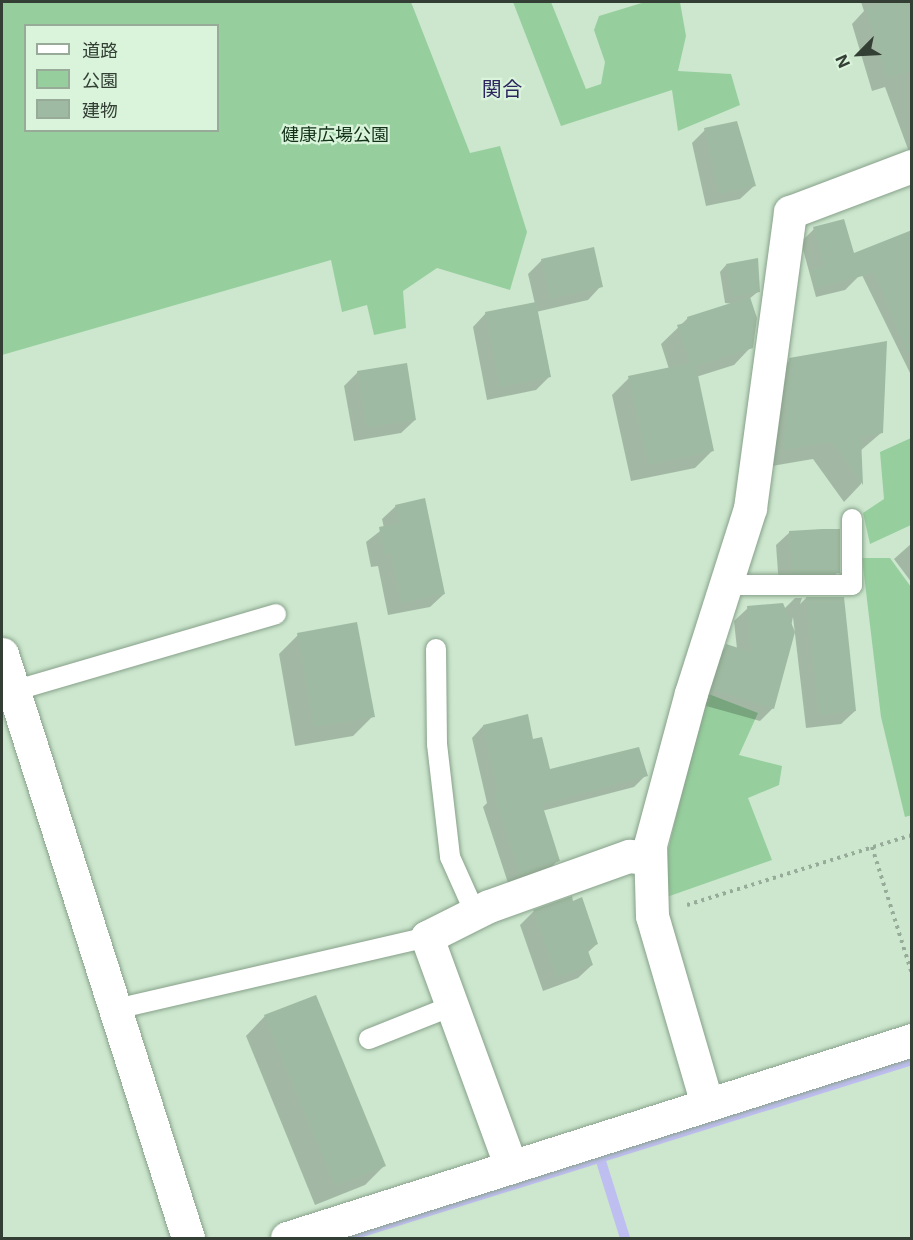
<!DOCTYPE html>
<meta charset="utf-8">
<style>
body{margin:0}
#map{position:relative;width:913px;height:1240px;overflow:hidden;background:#cce7ce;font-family:Inter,"Noto Sans JP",sans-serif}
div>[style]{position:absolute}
.green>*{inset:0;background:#96cf9d}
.shadow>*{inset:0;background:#0003}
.stream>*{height:10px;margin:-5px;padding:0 5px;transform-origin:5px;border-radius:5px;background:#bfbef1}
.building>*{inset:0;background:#9fbaa2}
.path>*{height:4px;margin-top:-2px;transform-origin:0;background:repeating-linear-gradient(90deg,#96ab98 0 3px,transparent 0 7.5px)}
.roads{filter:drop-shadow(0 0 2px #88a18a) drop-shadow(0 0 2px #88a18a)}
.service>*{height:20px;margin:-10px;padding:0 10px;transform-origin:10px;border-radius:10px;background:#fff}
.minor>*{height:33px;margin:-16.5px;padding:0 16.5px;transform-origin:16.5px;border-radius:16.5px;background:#fff}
span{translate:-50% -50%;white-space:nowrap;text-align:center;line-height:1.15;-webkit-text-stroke:4.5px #d9f4db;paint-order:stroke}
.park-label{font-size:18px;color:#123218}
.neighbourhood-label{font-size:20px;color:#2d2560}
.frame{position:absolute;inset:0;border:3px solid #333e34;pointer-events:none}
.legend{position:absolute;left:24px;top:24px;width:195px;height:108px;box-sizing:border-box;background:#d9f4db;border:2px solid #97ab98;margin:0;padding:8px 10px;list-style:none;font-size:18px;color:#333e34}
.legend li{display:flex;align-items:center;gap:12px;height:30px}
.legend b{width:30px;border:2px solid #97ab98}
.north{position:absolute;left:829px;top:24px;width:60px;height:60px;-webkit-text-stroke:4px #d9f4db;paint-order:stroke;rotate:246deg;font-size:16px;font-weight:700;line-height:24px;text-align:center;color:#333e34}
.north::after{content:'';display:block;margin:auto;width:21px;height:27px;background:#333e34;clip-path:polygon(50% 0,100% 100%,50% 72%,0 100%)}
</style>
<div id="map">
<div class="green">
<div style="clip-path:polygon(evenodd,2px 2px,411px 2px,470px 153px,500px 146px,527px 232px,510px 290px,437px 268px,403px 291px,406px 328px,374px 335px,367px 305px,342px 312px,331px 260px,2px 355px,2px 2px,26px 26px,218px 26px,218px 130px,26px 130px,26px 26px)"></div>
<div style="clip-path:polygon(513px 2px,551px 2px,586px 89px,601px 84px,605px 62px,594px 30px,599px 16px,645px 2px,680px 2px,686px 36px,678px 71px,731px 74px,740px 105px,678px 131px,672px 90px,561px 126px)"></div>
<div style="clip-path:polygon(911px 438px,911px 525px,870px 544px,863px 513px,884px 499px,880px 452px)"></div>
<div style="clip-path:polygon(862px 558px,890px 558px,911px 587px,912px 815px,905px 817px,881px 717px)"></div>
<div style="clip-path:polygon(706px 693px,758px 713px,739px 755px,782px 766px,779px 785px,748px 798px,772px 860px,664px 898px,662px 875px)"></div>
</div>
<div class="shadow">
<div style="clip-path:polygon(861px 2px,912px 2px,912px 160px,885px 87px,872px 91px,852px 24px,864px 11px)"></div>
<div style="clip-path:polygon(705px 130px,754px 186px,740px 199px,706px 206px,692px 143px)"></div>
<div style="clip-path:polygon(814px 229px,855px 263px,912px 231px,912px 377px,858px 267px,859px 276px,845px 290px,816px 297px,801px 242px)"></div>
<div style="clip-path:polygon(592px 249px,601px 286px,588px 300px,536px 312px,549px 377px,536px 390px,487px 400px,473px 327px,486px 313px,535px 304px,528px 274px,541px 261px)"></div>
<div style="clip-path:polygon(726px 265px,759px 291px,749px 299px,751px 347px,734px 365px,696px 377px,713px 450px,695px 468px,631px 481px,612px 395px,629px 378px,669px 369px,661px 344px,688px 318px,733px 304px,725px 303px,720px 272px)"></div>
<div style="clip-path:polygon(790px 360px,881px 433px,860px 451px,861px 484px,844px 502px,813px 459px,766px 467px,772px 378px)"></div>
<div style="clip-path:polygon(358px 372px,415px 420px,401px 433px,354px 441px,344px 386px)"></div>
<div style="clip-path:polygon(396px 506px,444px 594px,430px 607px,388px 615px,378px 566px,371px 567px,366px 542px,384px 528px,382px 519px)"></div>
<div style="clip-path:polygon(790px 532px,838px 572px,825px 586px,779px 586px,776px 545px)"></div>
<div style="clip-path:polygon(912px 543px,912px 583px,894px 559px)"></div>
<div style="clip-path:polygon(795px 598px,802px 598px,800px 604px,806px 598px,843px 598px,855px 711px,841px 724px,806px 728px,793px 617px,773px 708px,760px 721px,699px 704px,713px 659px,727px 646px,737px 649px,734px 621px,748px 608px,784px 609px)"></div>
<div style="clip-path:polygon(298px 635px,373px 716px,353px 736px,295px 746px,279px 654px)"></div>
<div style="clip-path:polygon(483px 726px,532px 741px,549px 771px,646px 775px,634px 787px,542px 811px,558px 860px,547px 872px,509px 886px,483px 807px,487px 803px,472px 738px)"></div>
<div style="clip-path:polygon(582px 899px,597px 944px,587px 953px,592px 965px,578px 978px,543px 991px,520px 925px,533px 912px)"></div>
<div style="clip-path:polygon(265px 1016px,384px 1166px,365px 1185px,315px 1205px,246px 1036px)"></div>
</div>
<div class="stream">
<div style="left:600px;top:1158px;width:84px;rotate:72.6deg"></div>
<div style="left:343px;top:1238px;width:596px;rotate:-17.37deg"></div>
</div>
<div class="building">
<div style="clip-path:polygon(888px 2px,912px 2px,912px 71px,886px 78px,865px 8px)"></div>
<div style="clip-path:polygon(737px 121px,756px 186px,719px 194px,704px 128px)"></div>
<div style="clip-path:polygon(844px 219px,854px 253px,912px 230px,912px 363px,874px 273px,816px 288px,810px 271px,824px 265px,813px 227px)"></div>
<div style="clip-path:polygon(594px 247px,603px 287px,550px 299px,541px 259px)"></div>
<div style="clip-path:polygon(758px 258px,760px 292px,732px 297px,726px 264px)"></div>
<div style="clip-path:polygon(750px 297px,757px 318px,753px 348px,696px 366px,714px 451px,648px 465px,628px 376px,690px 363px,677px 325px,688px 322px,687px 317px)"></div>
<div style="clip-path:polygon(536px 302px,551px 377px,500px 387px,485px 312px)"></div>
<div style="clip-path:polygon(887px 341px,883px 433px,861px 437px,863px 485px,832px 442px,783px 450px,789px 358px)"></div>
<div style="clip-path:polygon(407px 363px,416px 420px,367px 428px,357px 371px)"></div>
<div style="clip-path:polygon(425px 498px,445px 594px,401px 603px,391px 553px,384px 555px,379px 527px,399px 523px,395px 505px)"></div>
<div style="clip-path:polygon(822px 529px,840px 529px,840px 573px,792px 573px,789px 531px)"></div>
<div style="clip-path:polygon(806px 597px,844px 597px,856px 711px,819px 715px)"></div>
<div style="clip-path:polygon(783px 603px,795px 632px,774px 709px,712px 690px,726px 644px,751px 652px,747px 606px)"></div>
<div style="clip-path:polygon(357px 622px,375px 717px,314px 727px,297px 633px)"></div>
<div style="clip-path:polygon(528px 714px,533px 739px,542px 737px,550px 769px,639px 747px,648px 776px,542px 804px,560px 861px,520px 875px,494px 794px,498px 793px,483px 725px)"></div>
<div style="clip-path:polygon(572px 896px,573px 901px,582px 897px,598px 944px,587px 948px,593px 965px,557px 978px,533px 910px)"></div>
<div style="clip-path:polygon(316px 995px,386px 1166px,335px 1186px,264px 1015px)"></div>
</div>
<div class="path">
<div style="left:872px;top:847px;width:133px;rotate:72.5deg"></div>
<div style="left:687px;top:905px;width:236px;rotate:-17.3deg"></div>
</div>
<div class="roads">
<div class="service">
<div style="left:729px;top:585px;width:123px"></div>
<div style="left:852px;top:585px;width:66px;rotate:-90deg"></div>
<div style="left:436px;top:649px;width:95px;rotate:89.4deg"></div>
<div style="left:437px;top:744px;width:114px;rotate:83.4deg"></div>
<div style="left:450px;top:857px;width:61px;rotate:65.9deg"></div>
<div style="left:13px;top:691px;width:274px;rotate:-16.3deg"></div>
<div style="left:116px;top:1009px;width:319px;rotate:-13deg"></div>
<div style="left:369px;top:1039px;width:89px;rotate:-21.7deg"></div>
</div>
<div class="minor">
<div style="left:2px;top:654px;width:613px;rotate:72.33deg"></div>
<div style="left:707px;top:1104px;width:196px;rotate:-106.3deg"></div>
<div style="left:652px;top:916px;width:71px;rotate:-91.6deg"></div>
<div style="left:650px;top:845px;width:157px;rotate:-74.9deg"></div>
<div style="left:691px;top:693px;width:194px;rotate:-72.3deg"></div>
<div style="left:750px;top:508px;width:299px;rotate:-82.3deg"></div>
<div style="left:790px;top:212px;width:130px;rotate:-20.7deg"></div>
<div style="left:511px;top:1167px;width:245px;rotate:-110.1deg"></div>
<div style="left:427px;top:937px;width:69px;rotate:-26.6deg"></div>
<div style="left:489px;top:906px;width:149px;rotate:-19.7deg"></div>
<div style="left:629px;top:856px;width:19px;rotate:6deg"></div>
<div style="left:287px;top:1238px;width:656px;rotate:-17.58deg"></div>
</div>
</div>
<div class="park-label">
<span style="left:335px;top:135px">健康広場公園</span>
</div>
<div class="neighbourhood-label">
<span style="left:502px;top:89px">関合</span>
</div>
<div class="frame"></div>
<ul class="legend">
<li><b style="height:8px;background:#fff"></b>道路</li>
<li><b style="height:16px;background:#96cf9d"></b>公園</li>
<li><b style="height:16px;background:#9fbaa2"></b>建物</li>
</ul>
<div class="north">N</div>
</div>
